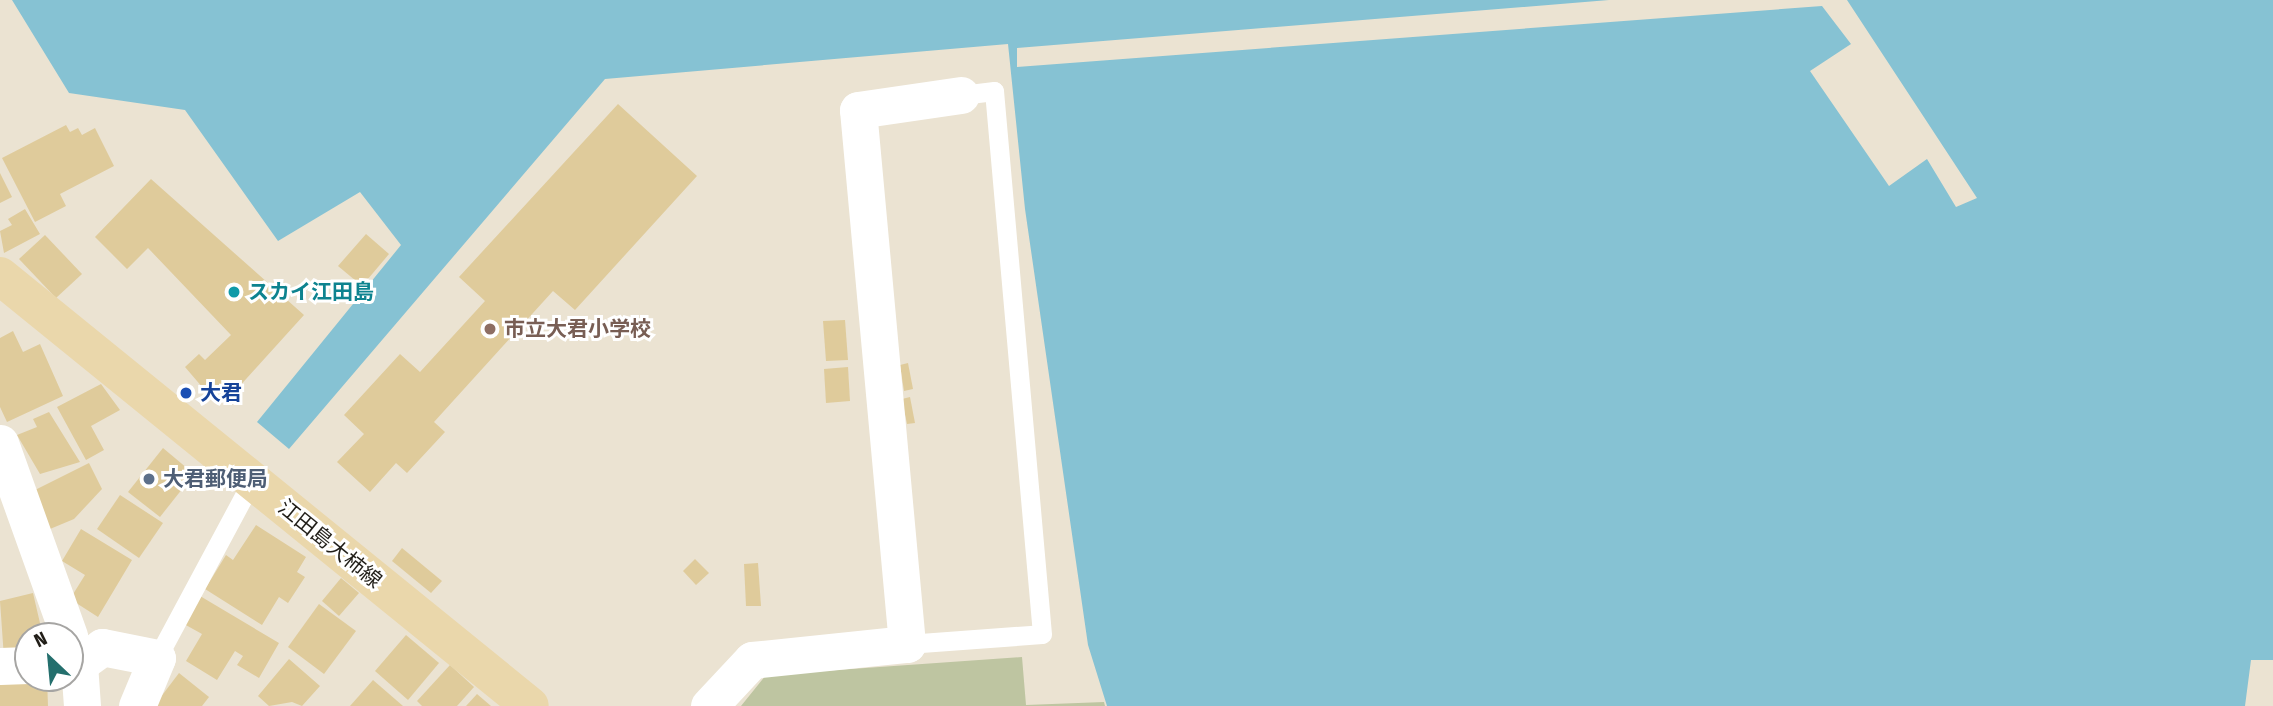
<!DOCTYPE html>
<meta charset="utf-8">
<style>
body{margin:0}
#map{position:relative;width:2273px;height:706px;overflow:hidden;background:#ebe3d2;font-family:"Fira Sans Condensed","Noto Sans JP",sans-serif}
div>[style]{position:absolute}
.green>*{inset:0;background:#bec5a1}
.water>*{inset:0;background:#86c2d3}
.pier>*{inset:0;background:#ebe3d2}
.building>*{inset:0;background:#dfcb9b}
.service>*{height:19px;margin:-9.5px;padding:0 9.5px;transform-origin:9.5px;border-radius:9.5px;background:#fff}
.minor>*{height:37px;margin:-18.5px;padding:0 18.5px;transform-origin:18.5px;border-radius:18.5px;background:#fff}
.primary>*{height:38px;margin:-19px;padding:0 19px;transform-origin:19px;border-radius:19px;background:#ead7ab}
.dots>*{width:19px;height:19px;translate:-50% -50%;box-sizing:border-box;border:4px solid #fff;border-radius:50%}
span{translate:-50% -50%;white-space:nowrap;text-align:center;line-height:1.15;-webkit-text-stroke:6px #fff;paint-order:stroke}
.culture-label{font-size:21px;color:#0d838f;font-weight:700}
.left{translate:0 -50%;text-align:left}
.education-label{font-size:21px;color:#785e54;font-weight:700}
.transit-label{font-size:21px;color:#164399;font-weight:700}
.service-label{font-size:21px;color:#4e5e75;font-weight:700}
.street-label{font-size:21px;color:#211e18}
.north{position:absolute;left:14px;top:622px;width:70px;height:70px;box-sizing:border-box;background:#fff;border:2px solid #a6a5a3;border-radius:50%;rotate:334deg;font-size:19px;font-weight:700;line-height:28px;text-align:center;color:#211e18}
.north::after{content:'';display:block;margin:auto;width:24px;height:32px;background:#246f6d;clip-path:polygon(50% 0,100% 100%,50% 72%,0 100%)}
</style>
<div id="map">
<div class="green">
<div style="clip-path:polygon(1022px 657px,1026px 705px,1104px 702px,1105px 706px,741px 706px,766px 675px)"></div>
</div>
<div class="water">
<div style="clip-path:polygon(12px 0,2273px 0,2273px 660px,2251px 660px,2245px 706px,1107px 706px,1088px 645px,1025px 209px,1008px 44px,605px 79px,289px 449px,257px 422px,401px 245px,360px 192px,278px 241px,185px 110px,69px 93px)"></div>
</div>
<div class="pier">
<div style="clip-path:polygon(1609px 0,1847px 0,1977px 198px,1956px 207px,1927px 159px,1889px 186px,1810px 71px,1851px 44px,1822px 6px,1017px 67px,1017px 48px)"></div>
</div>
<div class="building">
<div style="clip-path:polygon(618px 104px,697px 176px,575px 310px,553px 291px,434px 422px,445px 432px,407px 473px,396px 463px,370px 492px,337px 462px,364px 434px,344px 415px,400px 354px,420px 372px,485px 301px,459px 277px)"></div>
<div style="clip-path:polygon(66px 125px,70px 132px,78px 128px,82px 135px,95px 128px,114px 166px,60px 194px,66px 206px,35px 222px,2px 158px)"></div>
<div style="clip-path:polygon(0 173px,12px 197px,0 203px)"></div>
<div style="clip-path:polygon(151px 179px,304px 315px,228px 399px,211px 380px,203px 388px,185px 367px,199px 354px,205px 360px,231px 335px,148px 248px,127px 269px,95px 237px)"></div>
<div style="clip-path:polygon(25px 209px,40px 234px,4px 253px,0 231px,12px 225px,8px 219px)"></div>
<div style="clip-path:polygon(366px 234px,389px 254px,362px 286px,338px 266px)"></div>
<div style="clip-path:polygon(45px 235px,82px 274px,56px 298px,19px 259px)"></div>
<div style="clip-path:polygon(845px 320px,848px 360px,826px 361px,823px 321px)"></div>
<div style="clip-path:polygon(13px 331px,23px 352px,40px 344px,63px 396px,7px 422px,0 407px,0 338px)"></div>
<div style="clip-path:polygon(908px 363px,913px 389px,904px 391px,900px 365px)"></div>
<div style="clip-path:polygon(848px 367px,850px 401px,826px 403px,824px 369px)"></div>
<div style="clip-path:polygon(101px 384px,120px 410px,91px 426px,104px 450px,86px 460px,57px 407px)"></div>
<div style="clip-path:polygon(910px 397px,915px 423px,907px 424px,902px 399px)"></div>
<div style="clip-path:polygon(49px 412px,80px 462px,40px 474px,17px 435px,37px 427px,33px 419px)"></div>
<div style="clip-path:polygon(163px 448px,194px 474px,160px 517px,128px 492px)"></div>
<div style="clip-path:polygon(89px 463px,102px 489px,74px 519px,50px 529px,33px 491px)"></div>
<div style="clip-path:polygon(120px 495px,163px 523px,139px 558px,97px 529px)"></div>
<div style="clip-path:polygon(256px 525px,306px 557px,297px 572px,305px 577px,288px 603px,279px 597px,262px 625px,205px 589px,226px 555px,233px 560px)"></div>
<div style="clip-path:polygon(81px 529px,132px 560px,98px 617px,70px 599px,85px 575px,62px 561px)"></div>
<div style="clip-path:polygon(402px 548px,442px 581px,431px 593px,392px 561px)"></div>
<div style="clip-path:polygon(695px 559px,709px 573px,696px 585px,683px 571px)"></div>
<div style="clip-path:polygon(758px 563px,761px 606px,746px 606px,744px 564px)"></div>
<div style="clip-path:polygon(341px 578px,359px 593px,339px 616px,322px 601px)"></div>
<div style="clip-path:polygon(33px 593px,43px 636px,28px 636px,28px 653px,4px 658px,0 601px)"></div>
<div style="clip-path:polygon(200px 596px,279px 643px,259px 678px,237px 665px,243px 656px,235px 651px,217px 680px,186px 661px,202px 634px,184px 624px)"></div>
<div style="clip-path:polygon(319px 604px,356px 631px,324px 674px,288px 647px)"></div>
<div style="clip-path:polygon(406px 635px,439px 663px,408px 700px,375px 671px)"></div>
<div style="clip-path:polygon(289px 659px,320px 686px,302px 706px,292px 702px,269px 706px,258px 696px)"></div>
<div style="clip-path:polygon(450px 665px,474px 687px,457px 706px,422px 706px,417px 701px)"></div>
<div style="clip-path:polygon(0 670px,47px 678px,48px 706px,0 706px)"></div>
<div style="clip-path:polygon(179px 673px,209px 697px,202px 706px,154px 706px)"></div>
<div style="clip-path:polygon(373px 680px,403px 706px,350px 706px)"></div>
<div style="clip-path:polygon(477px 694px,491px 706px,466px 706px)"></div>
</div>
<div class="service">
<div style="left:907px;top:644px;width:135px;rotate:-4.2deg"></div>
<div style="left:1042px;top:634px;width:545px;rotate:-95.05deg"></div>
<div style="left:994px;top:91px;width:33px;rotate:173deg"></div>
<div style="left:157px;top:658px;width:201px;rotate:-61.8deg"></div>
</div>
<div class="minor">
<div style="left:0;top:443px;width:205px;rotate:70.3deg"></div>
<div style="left:71px;top:642px;width:23px;rotate:70deg"></div>
<div style="left:79px;top:664px;width:42px;rotate:85.9deg"></div>
<div style="left:70px;top:663px;width:9px;rotate:6deg"></div>
<div style="left:79px;top:664px;width:29px;rotate:-36deg"></div>
<div style="left:102px;top:647px;width:56px;rotate:11.3deg"></div>
<div style="left:157px;top:658px;width:52px;rotate:112.6deg"></div>
<div style="left:0;top:666px;width:28px;rotate:-2deg"></div>
<div style="left:709px;top:706px;width:63px;rotate:-46.9deg"></div>
<div style="left:752px;top:660px;width:156px;rotate:-5.9deg"></div>
<div style="left:907px;top:644px;width:536px;rotate:-95.24deg"></div>
<div style="left:858px;top:110px;width:104px;rotate:-8.3deg"></div>
</div>
<div class="primary">
<div style="left:0;top:276px;width:682px;rotate:39.05deg"></div>
</div>
<div class="dots">
<div style="left:234px;top:292px;background:#0f9aa8"></div>
<div style="left:490px;top:329px;background:#8d6e63"></div>
<div style="left:186px;top:393px;background:#1a4fb4"></div>
<div style="left:149px;top:479px;background:#5c6f8a"></div>
</div>
<div class="culture-label">
<span class="left" style="left:248px;top:292px">スカイ江田島</span>
</div>
<div class="education-label">
<span class="left" style="left:504px;top:329px">市立大君小学校</span>
</div>
<div class="transit-label">
<span class="left" style="left:200px;top:393px">大君</span>
</div>
<div class="service-label">
<span class="left" style="left:163px;top:479px">大君郵便局</span>
</div>
<div class="street-label">
<span style="left:330px;top:544px;rotate:39deg">江田島大柿線</span>
</div>
<div class="north">N</div>
</div>
